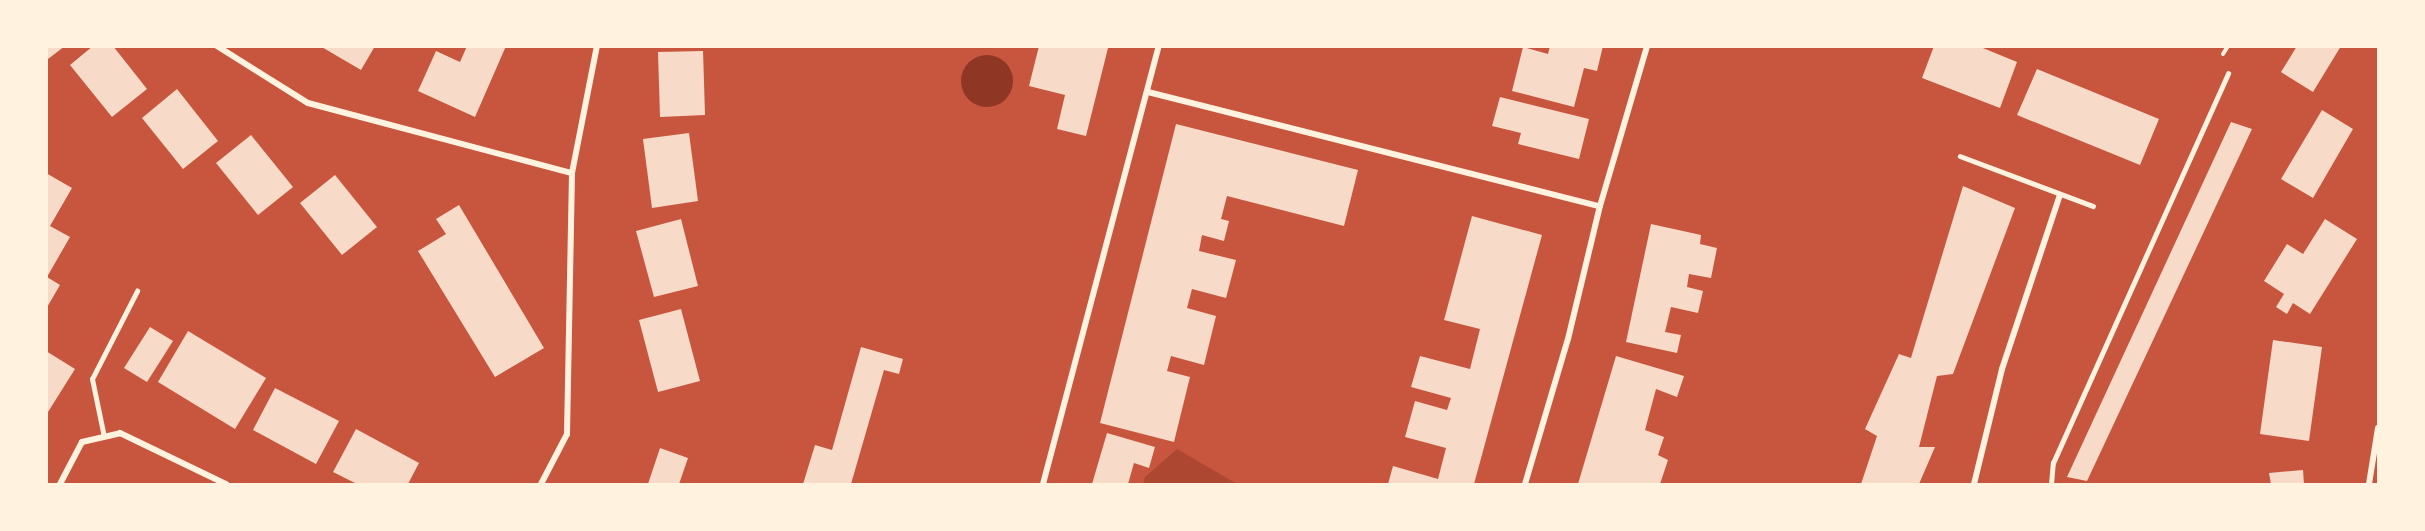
<!DOCTYPE html>
<style>
body{margin:0}
#map{position:relative;width:2425px;height:531px;overflow:hidden;background:#c8553d;font-family:Figtree,sans-serif}
div>[style]{position:absolute}
.green>*{inset:0;background:#ae4732}
.water>*{inset:0;background:#8f3625}
.round{border-radius:50%}
.building>*{inset:0;background:#f7dbc8}
.path>*{height:4px;margin:-2px;padding:0 2px;transform-origin:2px;border-radius:2px;background:#fff3e0}
.service>*{height:4.5px;margin:-2.25px;padding:0 2.25px;transform-origin:2.25px;border-radius:2.25px;background:#fff3e0}
.minor>*{height:6px;margin:-3px;padding:0 3px;transform-origin:3px;border-radius:3px;background:#fff3e0}
span{translate:-50% -50%;white-space:nowrap;text-align:center;line-height:1.15;-webkit-text-stroke:6px #fff3e0;paint-order:stroke}
.frame{position:absolute;inset:0;border:48px solid #fff3e0;pointer-events:none}
</style>
<div id="map">
<div class="green">
<div style="clip-path:polygon(1177px 449px,1237px 484px,1143px 484px,1145px 477px)"></div>
</div>
<div class="water">
<div class="round" style="left:961px;top:55px;width:52px;height:52px"></div>
</div>
<div class="building">
<div style="clip-path:polygon(46px 46px,65px 46px,48px 59px)"></div>
<div style="clip-path:polygon(93px 46px,113px 46px,147px 89px,112px 117px,70px 65px)"></div>
<div style="clip-path:polygon(320px 46px,375px 46px,361px 70px)"></div>
<div style="clip-path:polygon(467px 46px,506px 46px,475px 117px,418px 91px,436px 51px,460px 62px)"></div>
<div style="clip-path:polygon(1039px 46px,1108px 48px,1086px 136px,1057px 129px,1065px 95px,1029px 86px)"></div>
<div style="clip-path:polygon(1550px 46px,1603px 46px,1597px 71px,1584px 68px,1574px 107px,1512px 91px,1523px 47px,1548px 54px)"></div>
<div style="clip-path:polygon(1934px 46px,1978px 46px,2017px 62px,2000px 108px,1922px 78px)"></div>
<div style="clip-path:polygon(2297px 46px,2341px 46px,2313px 92px,2281px 72px)"></div>
<div style="clip-path:polygon(703px 51px,705px 115px,660px 117px,658px 52px)"></div>
<div style="clip-path:polygon(2037px 69px,2159px 119px,2140px 165px,2017px 115px)"></div>
<div style="clip-path:polygon(177px 89px,218px 141px,183px 169px,142px 118px)"></div>
<div style="clip-path:polygon(1500px 97px,1589px 119px,1579px 159px,1518px 144px,1521px 133px,1492px 126px)"></div>
<div style="clip-path:polygon(2322px 110px,2353px 129px,2313px 198px,2281px 179px)"></div>
<div style="clip-path:polygon(2231px 122px,2252px 129px,2087px 481px,2067px 477px)"></div>
<div style="clip-path:polygon(1176px 124px,1358px 170px,1344px 226px,1227px 196px,1221px 219px,1229px 221px,1224px 241px,1202px 235px,1199px 251px,1236px 260px,1226px 298px,1192px 289px,1187px 308px,1216px 316px,1204px 365px,1171px 356px,1167px 371px,1190px 377px,1174px 442px,1100px 423px)"></div>
<div style="clip-path:polygon(689px 133px,698px 201px,652px 208px,643px 139px)"></div>
<div style="clip-path:polygon(251px 135px,293px 187px,258px 215px,216px 163px)"></div>
<div style="clip-path:polygon(46px 173px,72px 188px,50px 226px,70px 237px,47px 277px,60px 285px,46px 309px)"></div>
<div style="clip-path:polygon(335px 175px,377px 227px,342px 255px,300px 203px)"></div>
<div style="clip-path:polygon(1963px 186px,2015px 208px,1953px 374px,1937px 376px,1919px 447px,1935px 447px,1919px 484px,1861px 484px,1877px 436px,1865px 429px,1899px 354px,1911px 358px)"></div>
<div style="clip-path:polygon(459px 205px,544px 348px,495px 377px,418px 251px,446px 234px,436px 219px)"></div>
<div style="clip-path:polygon(1472px 216px,1542px 235px,1474px 484px,1388px 484px,1393px 466px,1438px 479px,1446px 448px,1405px 437px,1415px 401px,1447px 410px,1451px 398px,1411px 387px,1420px 356px,1470px 369px,1480px 329px,1444px 320px)"></div>
<div style="clip-path:polygon(681px 219px,698px 286px,654px 297px,636px 231px)"></div>
<div style="clip-path:polygon(2325px 219px,2357px 239px,2310px 314px,2293px 303px,2287px 314px,2276px 307px,2284px 294px,2264px 281px,2287px 244px,2303px 254px)"></div>
<div style="clip-path:polygon(1651px 224px,1701px 235px,1700px 244px,1717px 248px,1711px 278px,1689px 274px,1687px 287px,1703px 291px,1698px 313px,1671px 307px,1665px 332px,1681px 335px,1677px 353px,1626px 342px)"></div>
<div style="clip-path:polygon(681px 309px,700px 381px,658px 392px,639px 320px)"></div>
<div style="clip-path:polygon(150px 327px,173px 341px,147px 382px,124px 368px)"></div>
<div style="clip-path:polygon(188px 331px,266px 378px,235px 429px,158px 382px)"></div>
<div style="clip-path:polygon(2273px 340px,2322px 347px,2309px 441px,2260px 434px)"></div>
<div style="clip-path:polygon(861px 347px,903px 359px,899px 374px,884px 370px,851px 484px,803px 484px,815px 445px,832px 450px)"></div>
<div style="clip-path:polygon(46px 351px,75px 369px,48px 412px,46px 411px)"></div>
<div style="clip-path:polygon(1616px 356px,1684px 376px,1677px 397px,1656px 389px,1645px 430px,1664px 437px,1658px 455px,1668px 460px,1660px 484px,1578px 484px)"></div>
<div style="clip-path:polygon(275px 388px,339px 421px,316px 464px,253px 430px)"></div>
<div style="clip-path:polygon(356px 429px,419px 463px,408px 484px,357px 484px,333px 472px)"></div>
<div style="clip-path:polygon(1107px 433px,1155px 447px,1149px 468px,1134px 463px,1128px 484px,1092px 484px)"></div>
<div style="clip-path:polygon(660px 448px,688px 458px,679px 484px,648px 484px)"></div>
<div style="clip-path:polygon(2303px 470px,2304px 484px,2271px 484px,2269px 473px)"></div>
</div>
<div class="path">
<div style="left:2223px;top:54px;width:9px;rotate:-58deg"></div>
</div>
<div class="service">
<div style="left:1960px;top:156px;width:142px;rotate:20.6deg"></div>
<div style="left:104px;top:437px;width:59px;rotate:-101.7deg"></div>
<div style="left:92px;top:379px;width:99px;rotate:-62.9deg"></div>
<div style="left:2051px;top:484px;width:21px;rotate:-85deg"></div>
<div style="left:2053px;top:463px;width:427px;rotate:-65.8deg"></div>
</div>
<div class="minor">
<div style="left:217px;top:46px;width:107px;rotate:32.1deg"></div>
<div style="left:308px;top:103px;width:273px;rotate:14.9deg"></div>
<div style="left:1148px;top:92px;width:466px;rotate:14.2deg"></div>
<div style="left:60px;top:484px;width:47px;rotate:-62.4deg"></div>
<div style="left:82px;top:442px;width:39px;rotate:-13deg"></div>
<div style="left:120px;top:433px;width:118px;rotate:25.7deg"></div>
<div style="left:541px;top:484px;width:56px;rotate:-62.5deg"></div>
<div style="left:567px;top:434px;width:261px;rotate:-88.9deg"></div>
<div style="left:572px;top:173px;width:129px;rotate:-78.9deg"></div>
<div style="left:1043px;top:484px;width:453px;rotate:-75.2deg"></div>
<div style="left:1525px;top:484px;width:151px;rotate:-73.5deg"></div>
<div style="left:1568px;top:339px;width:137px;rotate:-76.5deg"></div>
<div style="left:1600px;top:206px;width:167px;rotate:-73.6deg"></div>
<div style="left:1974px;top:484px;width:118px;rotate:-76.3deg"></div>
<div style="left:2002px;top:369px;width:183px;rotate:-71.6deg"></div>
<div style="left:2369px;top:484px;width:57px;rotate:-80.9deg"></div>
</div>
<div class="frame"></div>
</div>
